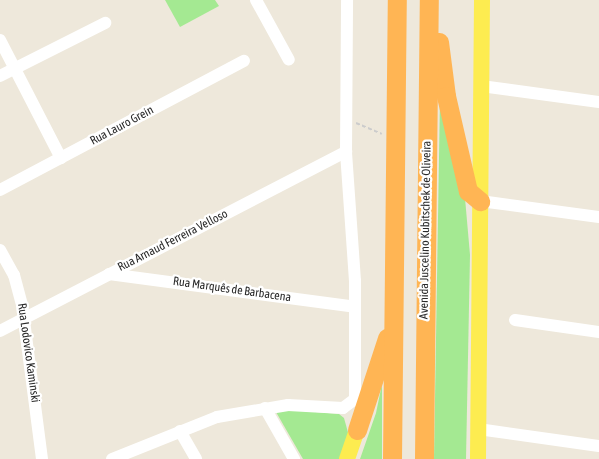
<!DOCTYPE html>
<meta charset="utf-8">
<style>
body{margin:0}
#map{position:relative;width:599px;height:459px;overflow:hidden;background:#eee8db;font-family:"Asap Condensed",sans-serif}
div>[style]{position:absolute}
.green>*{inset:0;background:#a4e992}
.path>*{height:2px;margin-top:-1px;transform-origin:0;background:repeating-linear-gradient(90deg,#ccc 0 4px,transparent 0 6.5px)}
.minor>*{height:12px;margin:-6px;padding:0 6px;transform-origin:6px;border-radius:6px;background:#fff}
.major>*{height:16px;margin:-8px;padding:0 8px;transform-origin:8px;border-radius:8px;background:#fdec50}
.highway>*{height:19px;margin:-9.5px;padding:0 9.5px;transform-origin:9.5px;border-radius:9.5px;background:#ffb554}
span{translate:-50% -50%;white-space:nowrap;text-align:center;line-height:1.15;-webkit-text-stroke:4.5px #fff;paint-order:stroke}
.street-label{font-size:12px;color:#2a2a2a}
</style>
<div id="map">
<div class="green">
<div style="clip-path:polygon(165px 0,215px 0,219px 6px,180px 27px)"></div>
<div style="clip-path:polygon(440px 98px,465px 198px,470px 255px,466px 459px,434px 459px)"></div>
<div style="clip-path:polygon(382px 384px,382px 459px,360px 459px,376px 413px)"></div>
<div style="clip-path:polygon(292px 410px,339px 414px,344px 418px,349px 436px,341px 459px,303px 459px,276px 412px)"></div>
</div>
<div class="path">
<div style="left:356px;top:123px;width:28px;rotate:23deg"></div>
</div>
<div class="minor">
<div style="left:256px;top:0;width:68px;rotate:61.2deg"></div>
<div style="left:0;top:40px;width:133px;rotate:62.7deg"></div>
<div style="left:0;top:76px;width:118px;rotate:-26.8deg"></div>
<div style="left:481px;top:86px;width:119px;rotate:7.7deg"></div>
<div style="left:0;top:190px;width:276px;rotate:-27.9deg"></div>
<div style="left:480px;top:201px;width:120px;rotate:7.7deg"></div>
<div style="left:0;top:250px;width:29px;rotate:61deg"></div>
<div style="left:14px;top:275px;width:31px;rotate:75deg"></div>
<div style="left:22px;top:305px;width:155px;rotate:82.6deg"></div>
<div style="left:109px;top:274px;width:248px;rotate:7.6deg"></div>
<div style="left:515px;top:320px;width:85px;rotate:8.1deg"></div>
<div style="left:0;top:331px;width:390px;rotate:-27.4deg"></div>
<div style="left:265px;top:408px;width:59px;rotate:60.4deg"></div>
<div style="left:478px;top:429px;width:122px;rotate:8deg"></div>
<div style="left:180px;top:431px;width:32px;rotate:60deg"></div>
<div style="left:112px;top:459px;width:113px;rotate:-21.8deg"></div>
<div style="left:217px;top:417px;width:72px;rotate:-9.6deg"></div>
<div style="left:288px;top:405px;width:55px;rotate:3.1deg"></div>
<div style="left:343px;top:408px;width:15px;rotate:-37deg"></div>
<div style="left:355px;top:399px;width:118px;rotate:-90deg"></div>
<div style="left:355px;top:281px;width:129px;rotate:-94deg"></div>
<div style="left:346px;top:152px;width:152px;rotate:-89.6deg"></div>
</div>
<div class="major">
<div style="left:347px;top:459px;width:31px;rotate:-71deg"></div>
<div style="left:478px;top:459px;width:459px;rotate:-89.5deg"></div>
</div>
<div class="highway">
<div style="left:439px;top:42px;width:54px;rotate:82.6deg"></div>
<div style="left:446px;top:96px;width:98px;rotate:77deg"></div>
<div style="left:468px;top:191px;width:16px;rotate:40deg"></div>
<div style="left:357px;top:430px;width:97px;rotate:-71.9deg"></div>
<div style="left:392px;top:459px;width:459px;rotate:-89.4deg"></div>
<div style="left:424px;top:459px;width:459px;rotate:-89.4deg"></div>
</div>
<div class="street-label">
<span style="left:122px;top:126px;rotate:-28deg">Rua Lauro Grein</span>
<span style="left:426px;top:230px;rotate:-89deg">Avenida Juscelino Kubitschek de Oliveira</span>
<span style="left:173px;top:241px;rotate:-27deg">Rua Arnaud Ferreira Velloso</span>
<span style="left:232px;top:290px;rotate:8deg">Rua Marquês de Barbacena</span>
<span style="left:28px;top:353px;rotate:82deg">Rua Lodovico Kaminski</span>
</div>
</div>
